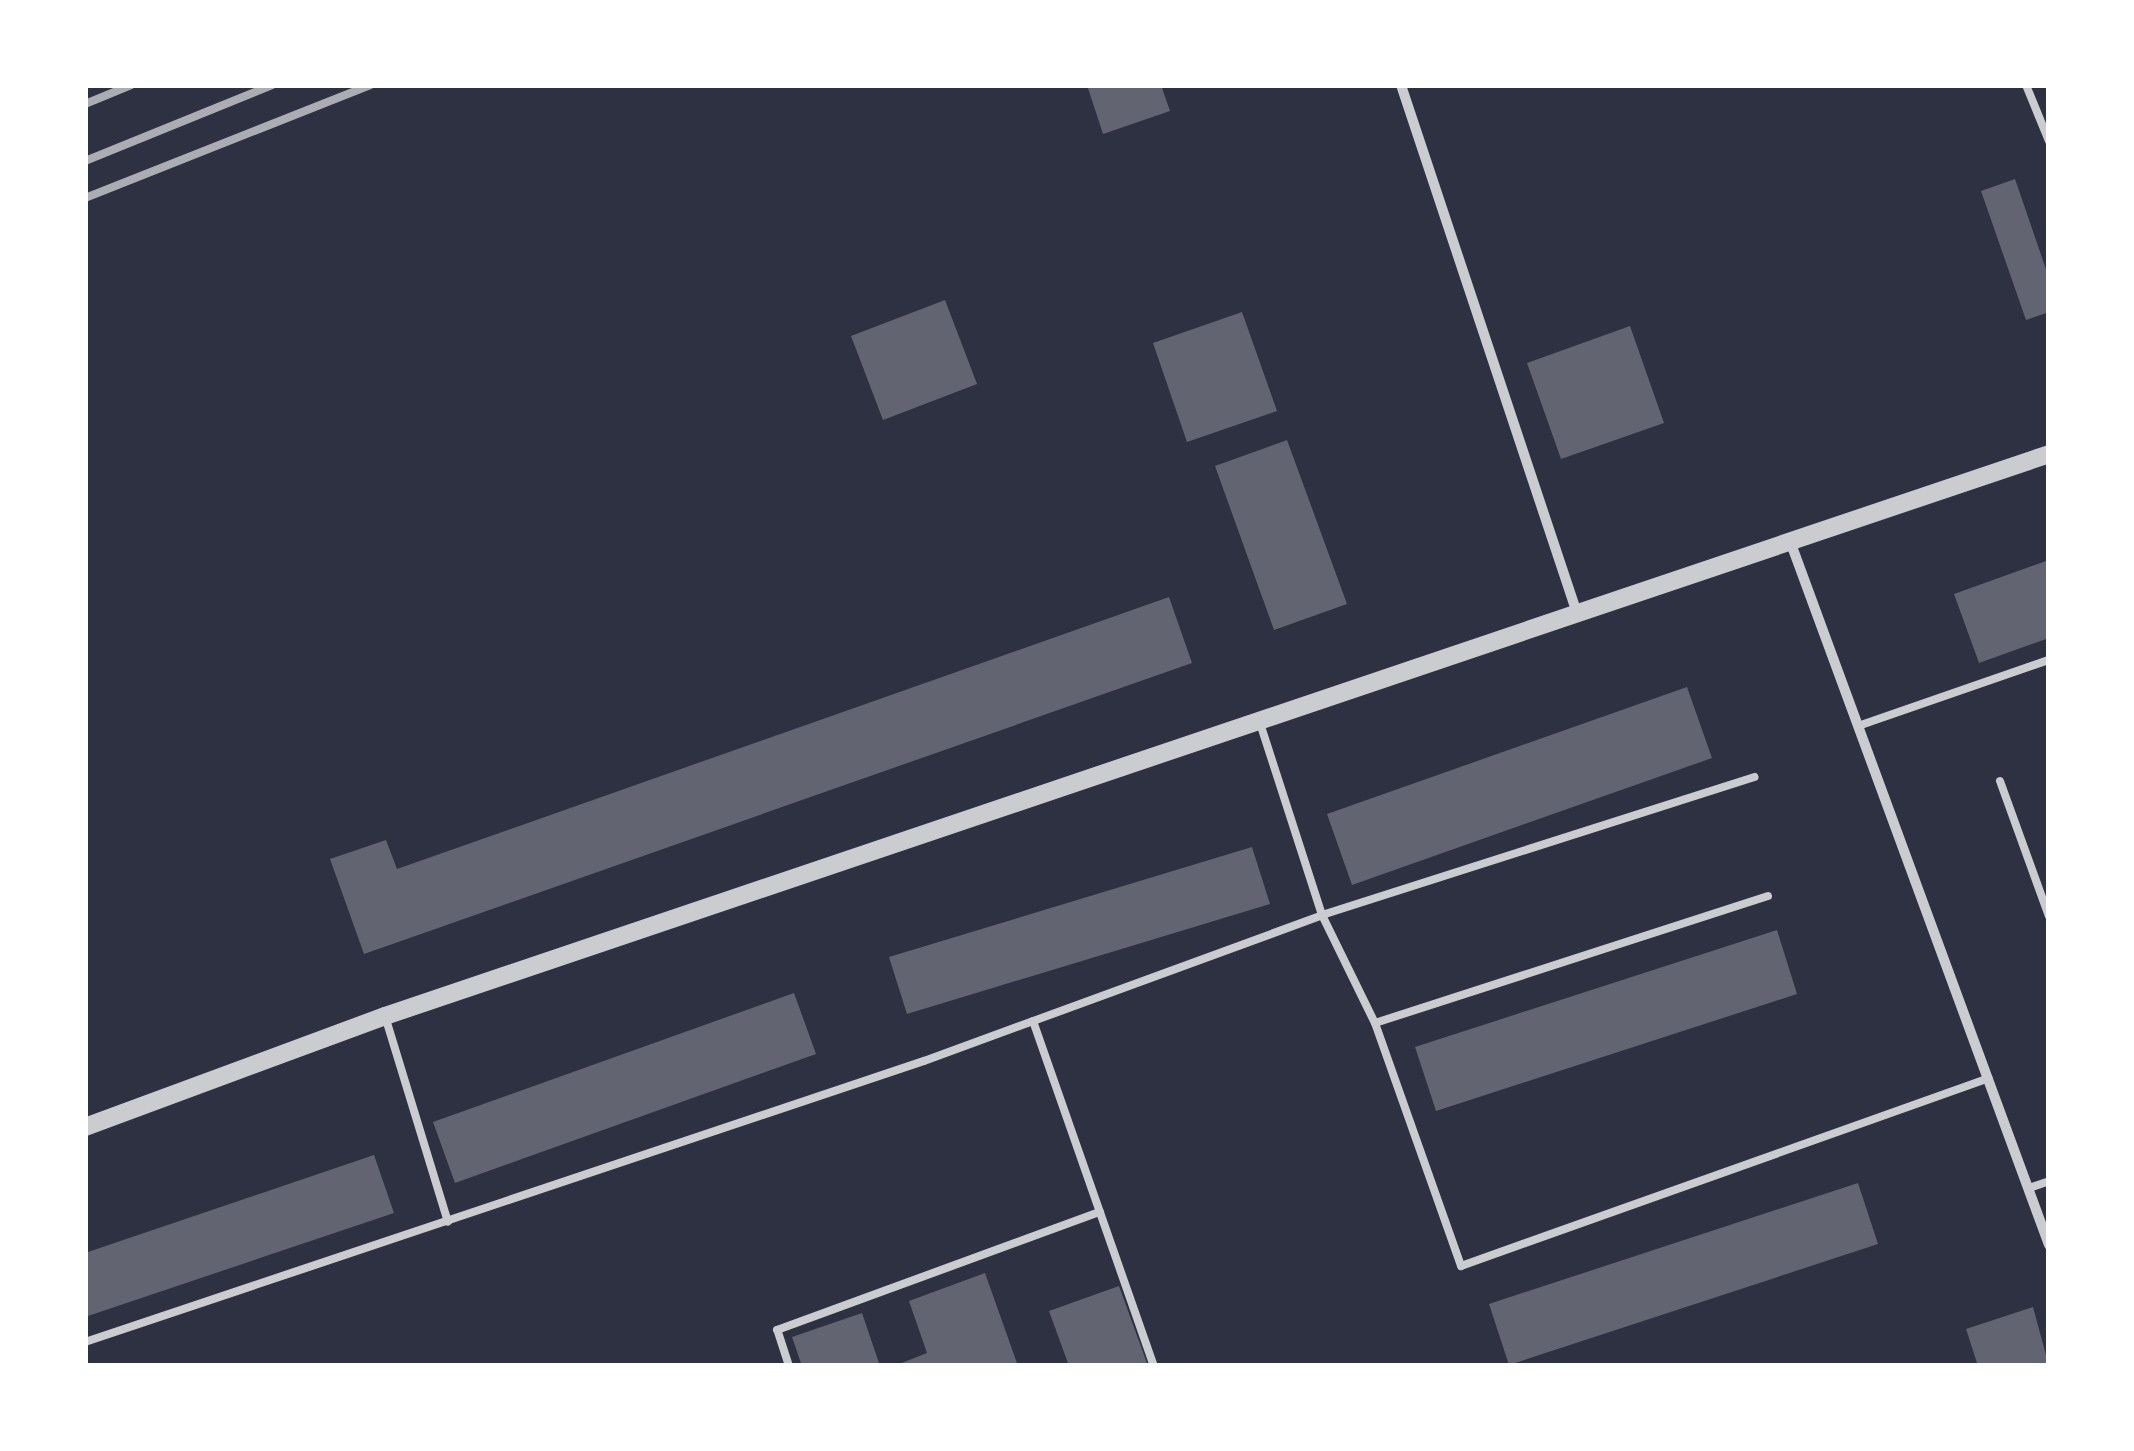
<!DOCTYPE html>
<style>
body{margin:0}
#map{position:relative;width:2134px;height:1451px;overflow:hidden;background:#2d3142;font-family:"Alegreya Sans",sans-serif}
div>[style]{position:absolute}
.building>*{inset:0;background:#626471}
.service>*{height:8px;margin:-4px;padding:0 4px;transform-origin:4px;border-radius:4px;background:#caccd0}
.minor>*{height:10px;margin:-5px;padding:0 5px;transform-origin:5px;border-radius:5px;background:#caccd0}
.tertiary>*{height:18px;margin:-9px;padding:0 9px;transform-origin:9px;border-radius:9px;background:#caccd0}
.rail>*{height:8px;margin:-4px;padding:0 4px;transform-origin:4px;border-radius:4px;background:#abadb3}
span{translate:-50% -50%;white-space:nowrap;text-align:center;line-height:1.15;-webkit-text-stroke:8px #fff;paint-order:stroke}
.frame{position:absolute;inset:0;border:88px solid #fff;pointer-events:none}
</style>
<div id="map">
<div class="building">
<div style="clip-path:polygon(1087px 85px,1161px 85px,1170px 111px,1103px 134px)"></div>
<div style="clip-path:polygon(2015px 179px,2049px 278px,2049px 312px,2026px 320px,1981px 191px)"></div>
<div style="clip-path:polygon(945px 300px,977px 384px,883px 420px,851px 336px)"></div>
<div style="clip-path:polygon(1242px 312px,1277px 411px,1187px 442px,1153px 343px)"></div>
<div style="clip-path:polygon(1630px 326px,1664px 423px,1561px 459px,1527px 363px)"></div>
<div style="clip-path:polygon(1287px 440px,1347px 604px,1274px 630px,1215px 466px)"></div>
<div style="clip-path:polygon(2049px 560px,2049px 638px,1979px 663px,1954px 594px)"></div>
<div style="clip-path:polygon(1169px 597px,1192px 663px,364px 954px,330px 859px,386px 840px,397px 869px)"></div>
<div style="clip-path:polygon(1687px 687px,1712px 758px,1352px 885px,1327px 814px)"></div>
<div style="clip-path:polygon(1252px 847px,1270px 904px,907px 1014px,889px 957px)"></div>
<div style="clip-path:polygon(1777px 930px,1797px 994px,1436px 1111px,1415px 1047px)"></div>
<div style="clip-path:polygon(794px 993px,816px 1054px,455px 1183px,433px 1122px)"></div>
<div style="clip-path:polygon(374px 1155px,394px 1213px,85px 1317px,85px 1253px)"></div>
<div style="clip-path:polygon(1858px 1183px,1878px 1244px,1509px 1365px,1489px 1304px)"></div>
<div style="clip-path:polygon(985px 1273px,1018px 1366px,894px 1366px,927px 1353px,909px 1301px)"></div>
<div style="clip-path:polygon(1119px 1286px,1148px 1366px,1069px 1366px,1049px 1311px)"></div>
<div style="clip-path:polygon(2033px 1307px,2049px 1366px,1978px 1366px,1966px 1329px)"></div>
<div style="clip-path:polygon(862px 1313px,880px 1366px,802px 1366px,792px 1337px)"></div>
</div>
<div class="service">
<div style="left:2026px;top:85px;width:61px;rotate:67.7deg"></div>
<div style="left:1259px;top:720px;width:205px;rotate:72.1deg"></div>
<div style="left:1322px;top:915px;width:120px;rotate:63.9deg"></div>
<div style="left:1375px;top:1023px;width:258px;rotate:70.5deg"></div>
<div style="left:1461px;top:1266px;width:560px;rotate:-19.6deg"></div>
<div style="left:1858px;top:726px;width:202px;rotate:-19.1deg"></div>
<div style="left:2000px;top:781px;width:144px;rotate:70.1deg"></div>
<div style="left:385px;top:1016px;width:215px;rotate:73deg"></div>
<div style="left:1033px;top:1021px;width:366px;rotate:70.7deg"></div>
<div style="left:1375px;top:1023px;width:413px;rotate:-17.9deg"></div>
<div style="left:2029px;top:1188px;width:21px;rotate:-19deg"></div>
<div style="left:85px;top:1342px;width:885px;rotate:-18.52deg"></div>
<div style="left:924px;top:1061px;width:424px;rotate:-20.1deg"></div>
<div style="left:1322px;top:915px;width:454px;rotate:-17.7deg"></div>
<div style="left:789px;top:1366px;width:38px;rotate:-108deg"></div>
<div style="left:777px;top:1330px;width:344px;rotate:-20.1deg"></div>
</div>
<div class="minor">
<div style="left:1401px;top:85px;width:557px;rotate:71.57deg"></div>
<div style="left:1790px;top:541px;width:750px;rotate:69.8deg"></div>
</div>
<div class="tertiary">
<div style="left:85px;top:1127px;width:320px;rotate:-20.3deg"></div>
<div style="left:385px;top:1016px;width:1756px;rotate:-18.66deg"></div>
</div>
<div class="rail">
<div style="left:85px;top:104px;width:50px;rotate:-22.4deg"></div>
<div style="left:85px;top:161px;width:202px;rotate:-22.1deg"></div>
<div style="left:85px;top:198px;width:307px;rotate:-21.6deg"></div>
</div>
<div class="frame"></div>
</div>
